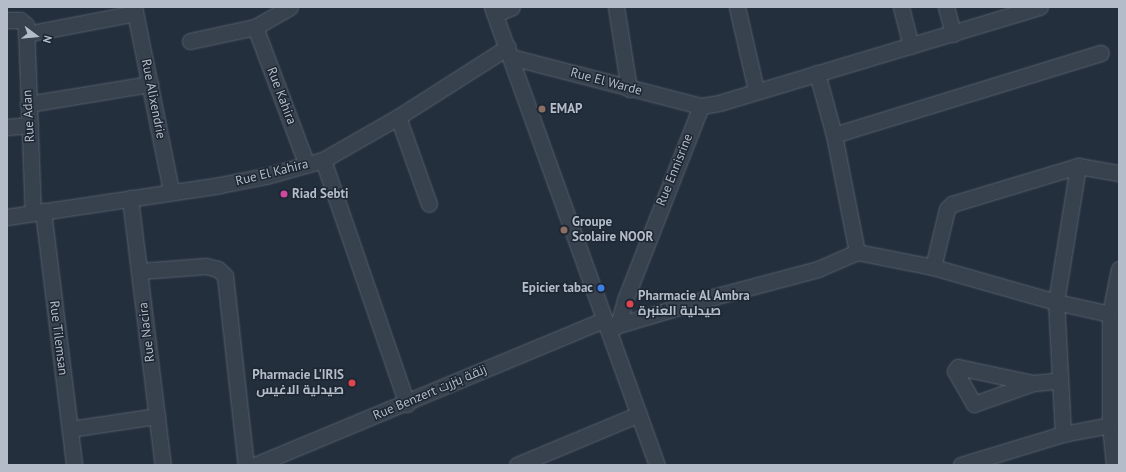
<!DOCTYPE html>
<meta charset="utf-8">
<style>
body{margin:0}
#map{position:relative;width:1126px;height:472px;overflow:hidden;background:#242f3e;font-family:"PT Sans",Cairo,sans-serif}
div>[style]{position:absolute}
.roads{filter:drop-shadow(0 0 1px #565f6c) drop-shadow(0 0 1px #565f6c)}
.minor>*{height:15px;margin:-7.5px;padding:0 7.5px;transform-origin:7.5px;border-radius:7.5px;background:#38414e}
.dots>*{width:11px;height:11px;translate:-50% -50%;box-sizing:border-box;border:2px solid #1d2633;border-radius:50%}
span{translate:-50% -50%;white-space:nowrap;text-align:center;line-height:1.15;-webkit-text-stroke:3px #1d2633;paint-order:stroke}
.street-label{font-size:13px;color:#b4bcc9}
.poi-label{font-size:13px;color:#b4bcc9;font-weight:700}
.left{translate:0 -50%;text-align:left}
.right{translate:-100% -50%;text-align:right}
.frame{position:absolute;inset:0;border:8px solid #b4bcc9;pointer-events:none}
.north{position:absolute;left:16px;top:16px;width:40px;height:40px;-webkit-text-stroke:3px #1d2633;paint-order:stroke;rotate:106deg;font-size:11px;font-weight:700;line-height:16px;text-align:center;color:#b4bcc9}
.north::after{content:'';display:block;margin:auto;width:14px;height:18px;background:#b4bcc9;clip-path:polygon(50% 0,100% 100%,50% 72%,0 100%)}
</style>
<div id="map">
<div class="roads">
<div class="minor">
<div style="left:134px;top:7px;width:188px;rotate:78.6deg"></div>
<div style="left:492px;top:7px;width:487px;rotate:70.2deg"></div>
<div style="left:616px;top:7px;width:83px;rotate:81deg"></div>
<div style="left:737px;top:7px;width:85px;rotate:77.1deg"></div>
<div style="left:901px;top:7px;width:40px;rotate:75.6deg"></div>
<div style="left:946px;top:7px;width:28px;rotate:75deg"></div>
<div style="left:495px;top:14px;width:18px;rotate:-22deg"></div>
<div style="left:7px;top:20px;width:13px"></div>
<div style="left:20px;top:20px;width:8px;rotate:40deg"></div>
<div style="left:26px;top:25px;width:187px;rotate:87.9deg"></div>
<div style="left:255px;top:27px;width:147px;rotate:69.4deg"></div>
<div style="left:26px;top:34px;width:111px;rotate:-10.9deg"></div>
<div style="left:190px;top:41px;width:66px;rotate:-12.2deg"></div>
<div style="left:255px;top:27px;width:40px;rotate:-29.7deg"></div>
<div style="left:511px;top:57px;width:196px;rotate:14.5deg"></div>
<div style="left:701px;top:106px;width:18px;rotate:-9deg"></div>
<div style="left:719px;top:103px;width:335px;rotate:-16.7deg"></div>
<div style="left:817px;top:73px;width:64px;rotate:74.7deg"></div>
<div style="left:834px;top:135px;width:119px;rotate:78.9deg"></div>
<div style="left:28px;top:104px;width:124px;rotate:-9.3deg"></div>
<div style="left:398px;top:117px;width:92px;rotate:70.4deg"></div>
<div style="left:7px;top:127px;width:23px;rotate:-5deg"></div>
<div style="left:834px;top:135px;width:279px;rotate:-17.1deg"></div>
<div style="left:323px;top:160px;width:258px;rotate:71deg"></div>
<div style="left:130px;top:198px;width:269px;rotate:83deg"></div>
<div style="left:43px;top:211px;width:256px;rotate:83deg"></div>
<div style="left:7px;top:217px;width:215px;rotate:-8.5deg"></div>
<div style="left:220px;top:185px;width:47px;rotate:-11.1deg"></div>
<div style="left:266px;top:176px;width:59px;rotate:-15.7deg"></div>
<div style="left:323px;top:160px;width:86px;rotate:-29.8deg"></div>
<div style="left:398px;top:117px;width:130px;rotate:-32.5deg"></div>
<div style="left:933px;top:267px;width:60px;rotate:-76.4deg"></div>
<div style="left:947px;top:209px;width:7px;rotate:-45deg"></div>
<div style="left:952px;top:204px;width:132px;rotate:-16.8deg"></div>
<div style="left:1078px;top:166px;width:42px;rotate:9.7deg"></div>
<div style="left:140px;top:271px;width:66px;rotate:-4.3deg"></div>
<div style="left:206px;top:266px;width:12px;rotate:14deg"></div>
<div style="left:218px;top:269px;width:10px;rotate:45deg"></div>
<div style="left:225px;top:276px;width:190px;rotate:83.7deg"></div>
<div style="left:618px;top:325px;width:26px;rotate:-74deg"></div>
<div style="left:625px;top:300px;width:208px;rotate:-68.6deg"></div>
<div style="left:609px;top:331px;width:11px;rotate:-34deg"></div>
<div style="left:618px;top:325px;width:99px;rotate:-16.4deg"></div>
<div style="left:713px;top:297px;width:109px;rotate:-14.9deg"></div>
<div style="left:818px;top:269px;width:43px;rotate:-23.6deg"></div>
<div style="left:857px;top:252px;width:77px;rotate:11.2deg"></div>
<div style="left:933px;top:267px;width:128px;rotate:15.9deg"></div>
<div style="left:1056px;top:302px;width:55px;rotate:12.5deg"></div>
<div style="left:1033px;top:383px;width:77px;rotate:-168deg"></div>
<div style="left:958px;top:367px;width:5px;rotate:127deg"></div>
<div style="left:955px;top:371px;width:38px;rotate:60deg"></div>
<div style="left:974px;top:404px;width:63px;rotate:-19.6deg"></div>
<div style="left:1033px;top:383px;width:25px;rotate:-5deg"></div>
<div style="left:70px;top:429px;width:88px;rotate:-8.5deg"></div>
<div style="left:1063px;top:434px;width:132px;rotate:-93deg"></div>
<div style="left:1056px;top:302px;width:138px;rotate:-80.8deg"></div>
<div style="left:255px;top:465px;width:379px;rotate:-22.6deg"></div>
<div style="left:517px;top:465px;width:132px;rotate:-22.7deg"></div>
<div style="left:961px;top:465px;width:107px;rotate:-16.9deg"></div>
<div style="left:1063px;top:434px;width:48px;rotate:-10.8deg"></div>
<div style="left:1114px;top:465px;width:40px;rotate:-95.7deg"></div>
<div style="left:1110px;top:425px;width:111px;rotate:-90deg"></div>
<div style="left:1110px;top:314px;width:46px;rotate:-78.7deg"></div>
</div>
</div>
<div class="dots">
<div style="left:542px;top:109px;background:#8d6e63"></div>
<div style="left:284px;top:194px;background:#d1479c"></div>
<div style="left:564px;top:230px;background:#8d6e63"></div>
<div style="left:601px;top:288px;background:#3f7fe0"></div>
<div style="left:630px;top:304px;background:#e0444e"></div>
<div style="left:352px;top:383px;background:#e0444e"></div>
</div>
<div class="street-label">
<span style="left:606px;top:82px;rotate:15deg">Rue El Warde</span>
<span style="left:281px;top:96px;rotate:69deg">Rue Kahira</span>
<span style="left:153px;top:99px;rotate:79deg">Rue Alixendrie</span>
<span style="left:29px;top:116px;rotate:-93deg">Rue Adan</span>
<span style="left:675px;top:170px;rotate:-68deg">Rue Ennisrine</span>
<span style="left:272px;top:173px;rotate:-14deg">Rue El Kahira</span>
<span style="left:147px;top:332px;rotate:-97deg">Rue Nacira</span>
<span style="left:58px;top:338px;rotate:83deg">Rue Tilemsan</span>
<span style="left:430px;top:393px;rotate:-23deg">Rue Benzert زنقة بنزرت</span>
</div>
<div class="poi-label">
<span class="left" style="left:550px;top:109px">EMAP</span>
<span class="left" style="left:292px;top:194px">Riad Sebti</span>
<span class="left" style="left:572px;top:230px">Groupe<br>Scolaire NOOR</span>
<span class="right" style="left:593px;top:288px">Epicier tabac</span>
<span class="left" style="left:638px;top:304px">Pharmacie Al Ambra<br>صيدلية العنبرة</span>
<span class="right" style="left:344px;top:383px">Pharmacie L'IRIS<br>صيدلية الاغيس</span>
</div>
<div class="frame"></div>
<div class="north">N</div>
</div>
